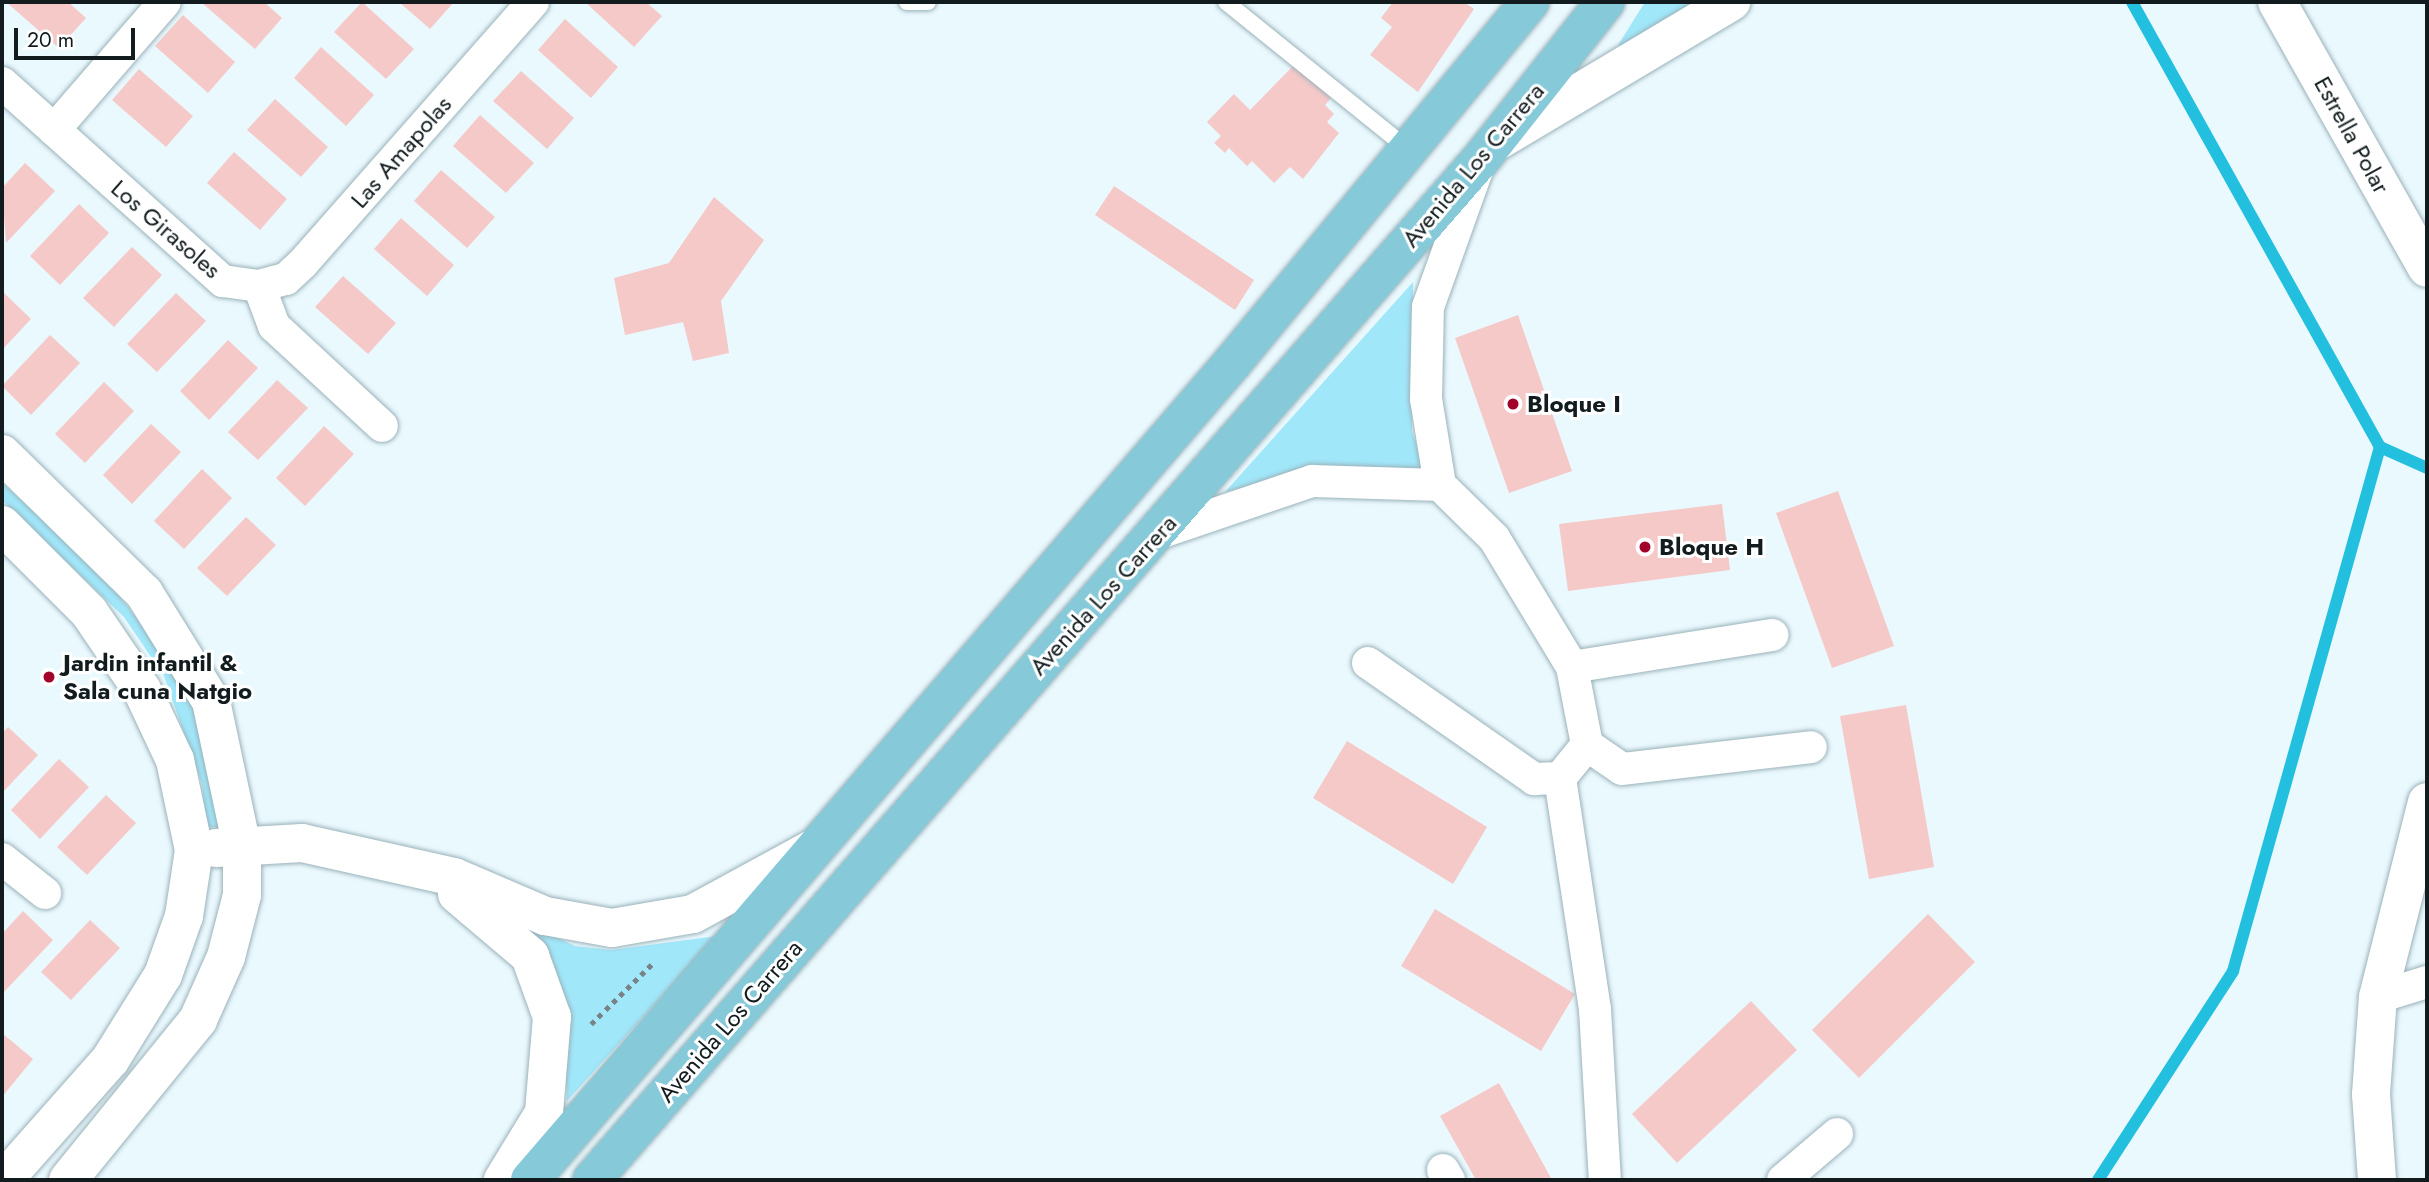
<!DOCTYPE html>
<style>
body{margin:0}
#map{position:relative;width:2429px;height:1182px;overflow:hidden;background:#eaf9fe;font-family:Jost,sans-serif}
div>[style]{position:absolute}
.green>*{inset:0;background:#a1e7fa}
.stream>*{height:12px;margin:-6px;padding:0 6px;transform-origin:6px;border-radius:6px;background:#23bfdf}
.building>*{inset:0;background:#f5c9c8}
.path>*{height:4.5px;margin-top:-2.25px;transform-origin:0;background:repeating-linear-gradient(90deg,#778387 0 5px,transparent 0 10px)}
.roads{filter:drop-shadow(0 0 2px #9ab2b9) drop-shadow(0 0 2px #9ab2b9)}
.service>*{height:16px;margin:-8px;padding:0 8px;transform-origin:8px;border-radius:8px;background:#fff}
.minor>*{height:32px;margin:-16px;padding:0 16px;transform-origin:16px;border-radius:16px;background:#fff}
.tertiary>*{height:38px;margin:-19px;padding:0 19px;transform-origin:19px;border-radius:19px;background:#fff}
.primary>*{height:38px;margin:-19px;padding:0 19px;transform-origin:19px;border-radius:19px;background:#86cad9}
.dots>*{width:19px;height:19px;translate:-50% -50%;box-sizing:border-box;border:4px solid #fff;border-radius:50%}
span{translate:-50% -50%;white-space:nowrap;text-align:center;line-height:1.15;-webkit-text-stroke:6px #fff;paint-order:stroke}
.street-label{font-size:24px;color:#121c1e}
.poi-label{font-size:24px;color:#121c1e;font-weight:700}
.left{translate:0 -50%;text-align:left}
.frame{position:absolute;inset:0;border:4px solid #121c1e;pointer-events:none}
.scale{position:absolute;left:14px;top:28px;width:121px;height:32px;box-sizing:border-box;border:4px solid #121c1e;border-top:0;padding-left:9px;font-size:21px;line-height:24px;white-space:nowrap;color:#121c1e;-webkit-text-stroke:5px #fff;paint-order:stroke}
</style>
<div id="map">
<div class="green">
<div style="clip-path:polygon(1645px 2px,1695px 2px,1625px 50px,1618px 45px)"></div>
<div style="clip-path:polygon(1413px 282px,1412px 431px,1425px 470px,1285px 477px,1225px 492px)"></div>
<div style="clip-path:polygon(2px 483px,94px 564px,169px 659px,197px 708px,219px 827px,207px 827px,202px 784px,164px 676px,124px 617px,2px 500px)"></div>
<div style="clip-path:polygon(524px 922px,575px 946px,611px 950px,717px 936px,567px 1101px,563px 994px)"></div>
</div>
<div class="stream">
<div style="left:2132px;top:2px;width:509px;rotate:60.87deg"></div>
<div style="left:2380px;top:447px;width:51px;rotate:24.1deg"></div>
<div style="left:2098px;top:1180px;width:249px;rotate:-57.1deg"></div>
<div style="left:2233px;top:971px;width:544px;rotate:-74.33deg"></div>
</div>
<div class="building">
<div style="clip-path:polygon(6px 2px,68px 2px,86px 18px,59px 48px)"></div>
<div style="clip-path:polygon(201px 2px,264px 2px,282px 18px,255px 49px)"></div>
<div style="clip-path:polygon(362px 2px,414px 49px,386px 79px,334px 32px)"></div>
<div style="clip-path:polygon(399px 2px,454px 2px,430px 29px)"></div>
<div style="clip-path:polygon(585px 2px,646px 2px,662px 16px,634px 47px)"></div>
<div style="clip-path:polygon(1393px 2px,1464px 2px,1474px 9px,1418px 92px,1370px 55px,1392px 27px,1381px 18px)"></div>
<div style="clip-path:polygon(183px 15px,235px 62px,208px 93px,155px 46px)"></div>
<div style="clip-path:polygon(565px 19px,618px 67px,591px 98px,538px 50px)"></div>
<div style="clip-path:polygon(321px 47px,374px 95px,346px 126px,294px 78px)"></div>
<div style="clip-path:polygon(1296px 63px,1331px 98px,1325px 105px,1334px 114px,1327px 122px,1339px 133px,1303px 179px,1290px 167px,1274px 183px,1252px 161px,1247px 166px,1229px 148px,1225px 153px,1214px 143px,1221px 136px,1207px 122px,1234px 94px,1250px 110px)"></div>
<div style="clip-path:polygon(139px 69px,193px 116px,166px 147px,112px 100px)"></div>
<div style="clip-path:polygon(521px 71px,574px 118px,547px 149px,493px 101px)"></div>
<div style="clip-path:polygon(275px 99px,328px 147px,301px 177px,247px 130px)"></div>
<div style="clip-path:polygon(480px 115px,534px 163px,506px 193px,453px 146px)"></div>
<div style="clip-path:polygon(234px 152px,287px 199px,260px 230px,207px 183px)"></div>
<div style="clip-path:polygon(25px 163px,55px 191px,6px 243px,2px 188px)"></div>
<div style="clip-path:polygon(441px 170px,495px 217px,467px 248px,414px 201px)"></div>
<div style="clip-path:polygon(1114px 186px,1254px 280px,1235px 310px,1095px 215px)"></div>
<div style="clip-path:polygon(714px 197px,764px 240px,721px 301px,729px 353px,693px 361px,683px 322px,625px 335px,614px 278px,669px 263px)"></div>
<div style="clip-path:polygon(79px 204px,109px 233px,60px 285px,30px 256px)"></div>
<div style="clip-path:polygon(401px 218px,454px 265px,427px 296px,374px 249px)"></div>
<div style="clip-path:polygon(132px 247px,162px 275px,114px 327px,83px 298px)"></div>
<div style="clip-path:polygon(343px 276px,396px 323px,368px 354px,315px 307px)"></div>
<div style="clip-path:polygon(2px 291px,31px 319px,2px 350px)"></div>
<div style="clip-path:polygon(176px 293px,206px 321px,157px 372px,127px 344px)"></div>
<div style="clip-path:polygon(1518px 315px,1572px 471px,1509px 493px,1455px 338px)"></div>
<div style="clip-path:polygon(50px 335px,80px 363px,31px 415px,2px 386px)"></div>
<div style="clip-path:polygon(228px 340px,258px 368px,209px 420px,180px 391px)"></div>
<div style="clip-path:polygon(277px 380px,308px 408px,258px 460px,228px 432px)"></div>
<div style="clip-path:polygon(104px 382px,134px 411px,85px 463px,55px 434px)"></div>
<div style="clip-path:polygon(151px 424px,181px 452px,132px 504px,103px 475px)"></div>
<div style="clip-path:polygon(324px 426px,354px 454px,305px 506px,276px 478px)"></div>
<div style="clip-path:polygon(202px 469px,232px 498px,184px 549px,154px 521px)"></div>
<div style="clip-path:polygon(1838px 491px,1894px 646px,1832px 668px,1776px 513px)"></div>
<div style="clip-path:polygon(1722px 504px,1730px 570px,1568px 591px,1559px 524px)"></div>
<div style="clip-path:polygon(246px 517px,276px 545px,227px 596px,197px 568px)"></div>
<div style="clip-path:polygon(1906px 705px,1934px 867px,1869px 879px,1840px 716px)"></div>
<div style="clip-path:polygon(8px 727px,38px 755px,2px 793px,2px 733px)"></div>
<div style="clip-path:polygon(1347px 741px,1487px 827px,1453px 884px,1313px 798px)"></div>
<div style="clip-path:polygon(59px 759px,89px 787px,40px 839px,11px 810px)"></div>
<div style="clip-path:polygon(106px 795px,136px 823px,87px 875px,57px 847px)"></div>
<div style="clip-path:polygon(1435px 909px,1575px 994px,1541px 1051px,1401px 966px)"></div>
<div style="clip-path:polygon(23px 911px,53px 940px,4px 992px,2px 934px)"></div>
<div style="clip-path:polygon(1928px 914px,1975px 962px,1859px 1078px,1812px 1030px)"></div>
<div style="clip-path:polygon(90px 920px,120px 948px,71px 1000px,41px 972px)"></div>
<div style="clip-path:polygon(1751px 1001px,1797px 1050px,1677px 1163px,1632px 1114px)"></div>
<div style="clip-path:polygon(2px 1033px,33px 1059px,2px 1097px)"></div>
<div style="clip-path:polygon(1499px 1083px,1552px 1180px,1476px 1180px,1440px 1116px)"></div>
</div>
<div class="path">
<div style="left:591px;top:1024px;width:86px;rotate:-44.5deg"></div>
</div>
<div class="roads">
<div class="service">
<div style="left:907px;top:2px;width:21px"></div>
<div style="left:1226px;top:2px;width:234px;rotate:38.9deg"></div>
</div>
<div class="minor">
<div style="left:2px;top:83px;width:297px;rotate:41.9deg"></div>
<div style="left:223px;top:281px;width:36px;rotate:8deg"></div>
<div style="left:259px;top:286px;width:28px;rotate:-15deg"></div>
<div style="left:286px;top:279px;width:23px;rotate:-43deg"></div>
<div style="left:303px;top:263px;width:348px;rotate:-48.6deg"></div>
<div style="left:54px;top:130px;width:169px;rotate:-49.1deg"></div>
<div style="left:259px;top:286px;width:43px;rotate:69.4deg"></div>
<div style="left:274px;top:326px;width:147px;rotate:42.8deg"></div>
<div style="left:1440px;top:485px;width:76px;rotate:44.5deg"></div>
<div style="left:1494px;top:538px;width:151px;rotate:58.8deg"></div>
<div style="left:1572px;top:667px;width:79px;rotate:79.1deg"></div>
<div style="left:1587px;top:745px;width:43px;rotate:129.3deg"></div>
<div style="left:1560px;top:778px;width:234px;rotate:81.4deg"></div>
<div style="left:1595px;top:1009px;width:171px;rotate:86.7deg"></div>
<div style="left:1440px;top:485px;width:87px;rotate:-99.2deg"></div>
<div style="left:1426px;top:399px;width:92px;rotate:-88.8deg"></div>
<div style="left:1428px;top:307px;width:145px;rotate:-70.3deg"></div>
<div style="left:1159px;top:533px;width:162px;rotate:-18.8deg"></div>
<div style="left:1312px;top:481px;width:128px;rotate:1.8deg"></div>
<div style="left:1368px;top:663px;width:203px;rotate:34.9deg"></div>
<div style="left:1534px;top:779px;width:26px;rotate:-2deg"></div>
<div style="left:1572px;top:667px;width:203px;rotate:-9.1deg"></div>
<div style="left:1587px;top:745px;width:42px;rotate:34.4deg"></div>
<div style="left:1622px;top:769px;width:190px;rotate:-6.6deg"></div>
<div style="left:2px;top:859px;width:55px;rotate:38.3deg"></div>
<div style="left:2378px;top:997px;width:51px;rotate:-17deg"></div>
<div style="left:1443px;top:1170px;width:12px;rotate:59deg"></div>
<div style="left:1783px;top:1180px;width:71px;rotate:-40.4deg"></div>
</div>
<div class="tertiary">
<div style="left:2277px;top:2px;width:305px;rotate:60.6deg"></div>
<div style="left:1496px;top:142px;width:274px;rotate:-30.8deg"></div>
<div style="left:2px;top:454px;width:199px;rotate:44.4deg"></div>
<div style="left:144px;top:593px;width:127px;rotate:58.2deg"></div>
<div style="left:211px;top:701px;width:149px;rotate:78deg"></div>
<div style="left:242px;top:847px;width:48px;rotate:90deg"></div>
<div style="left:242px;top:895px;width:64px;rotate:104.5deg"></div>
<div style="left:226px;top:957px;width:69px;rotate:114deg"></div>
<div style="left:198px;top:1020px;width:206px;rotate:129.1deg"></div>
<div style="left:2px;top:525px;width:123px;rotate:45deg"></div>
<div style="left:89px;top:612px;width:94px;rotate:55.8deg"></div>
<div style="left:142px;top:690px;width:77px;rotate:64.8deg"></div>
<div style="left:175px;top:760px;width:92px;rotate:78.1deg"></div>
<div style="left:194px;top:850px;width:67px;rotate:98.6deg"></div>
<div style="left:184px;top:916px;width:63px;rotate:109.6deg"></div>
<div style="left:163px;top:975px;width:100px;rotate:121.9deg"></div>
<div style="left:110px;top:1060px;width:160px;rotate:131.5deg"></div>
<div style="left:216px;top:848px;width:86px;rotate:-3.3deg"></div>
<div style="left:302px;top:843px;width:156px;rotate:12.6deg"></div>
<div style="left:454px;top:877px;width:99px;rotate:23.2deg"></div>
<div style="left:545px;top:916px;width:68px;rotate:10.2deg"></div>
<div style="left:612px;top:928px;width:82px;rotate:-9.8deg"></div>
<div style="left:693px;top:914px;width:138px;rotate:-28.6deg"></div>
<div style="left:457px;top:894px;width:96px;rotate:40.3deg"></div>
<div style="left:530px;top:956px;width:65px;rotate:70.2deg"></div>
<div style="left:552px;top:1017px;width:96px;rotate:94.8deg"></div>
<div style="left:544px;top:1113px;width:79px;rotate:121.5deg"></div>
<div style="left:2377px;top:1180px;width:86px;rotate:-94deg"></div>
<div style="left:2371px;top:1094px;width:97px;rotate:-85.9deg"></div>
<div style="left:2378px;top:997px;width:201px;rotate:-75.9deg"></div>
</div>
<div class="primary">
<div style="left:530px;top:1180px;width:1079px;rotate:-49.32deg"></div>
<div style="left:1233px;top:362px;width:467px;rotate:-50.5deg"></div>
<div style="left:592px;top:1180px;width:1355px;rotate:-48.95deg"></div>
<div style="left:1482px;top:158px;width:199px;rotate:-51.7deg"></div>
</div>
</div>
<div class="dots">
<div style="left:1513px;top:404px;background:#a2032a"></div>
<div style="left:1645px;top:547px;background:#a2032a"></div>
<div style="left:49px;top:677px;background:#a2032a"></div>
</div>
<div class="street-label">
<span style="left:2352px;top:135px;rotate:61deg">Estrella Polar</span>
<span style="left:401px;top:152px;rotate:-49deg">Las Amapolas</span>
<span style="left:1473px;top:165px;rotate:-50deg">Avenida Los Carrera</span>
<span style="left:166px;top:229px;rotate:41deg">Los Girasoles</span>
<span style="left:1103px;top:595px;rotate:-48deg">Avenida Los Carrera</span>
<span style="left:730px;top:1021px;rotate:-49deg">Avenida Los Carrera</span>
</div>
<div class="poi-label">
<span class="left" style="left:1527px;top:404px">Bloque I</span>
<span class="left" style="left:1659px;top:547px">Bloque H</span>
<span class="left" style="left:63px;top:677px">Jardin infantil &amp;<br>Sala cuna Natgio</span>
</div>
<div class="frame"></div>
<div class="scale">20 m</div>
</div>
